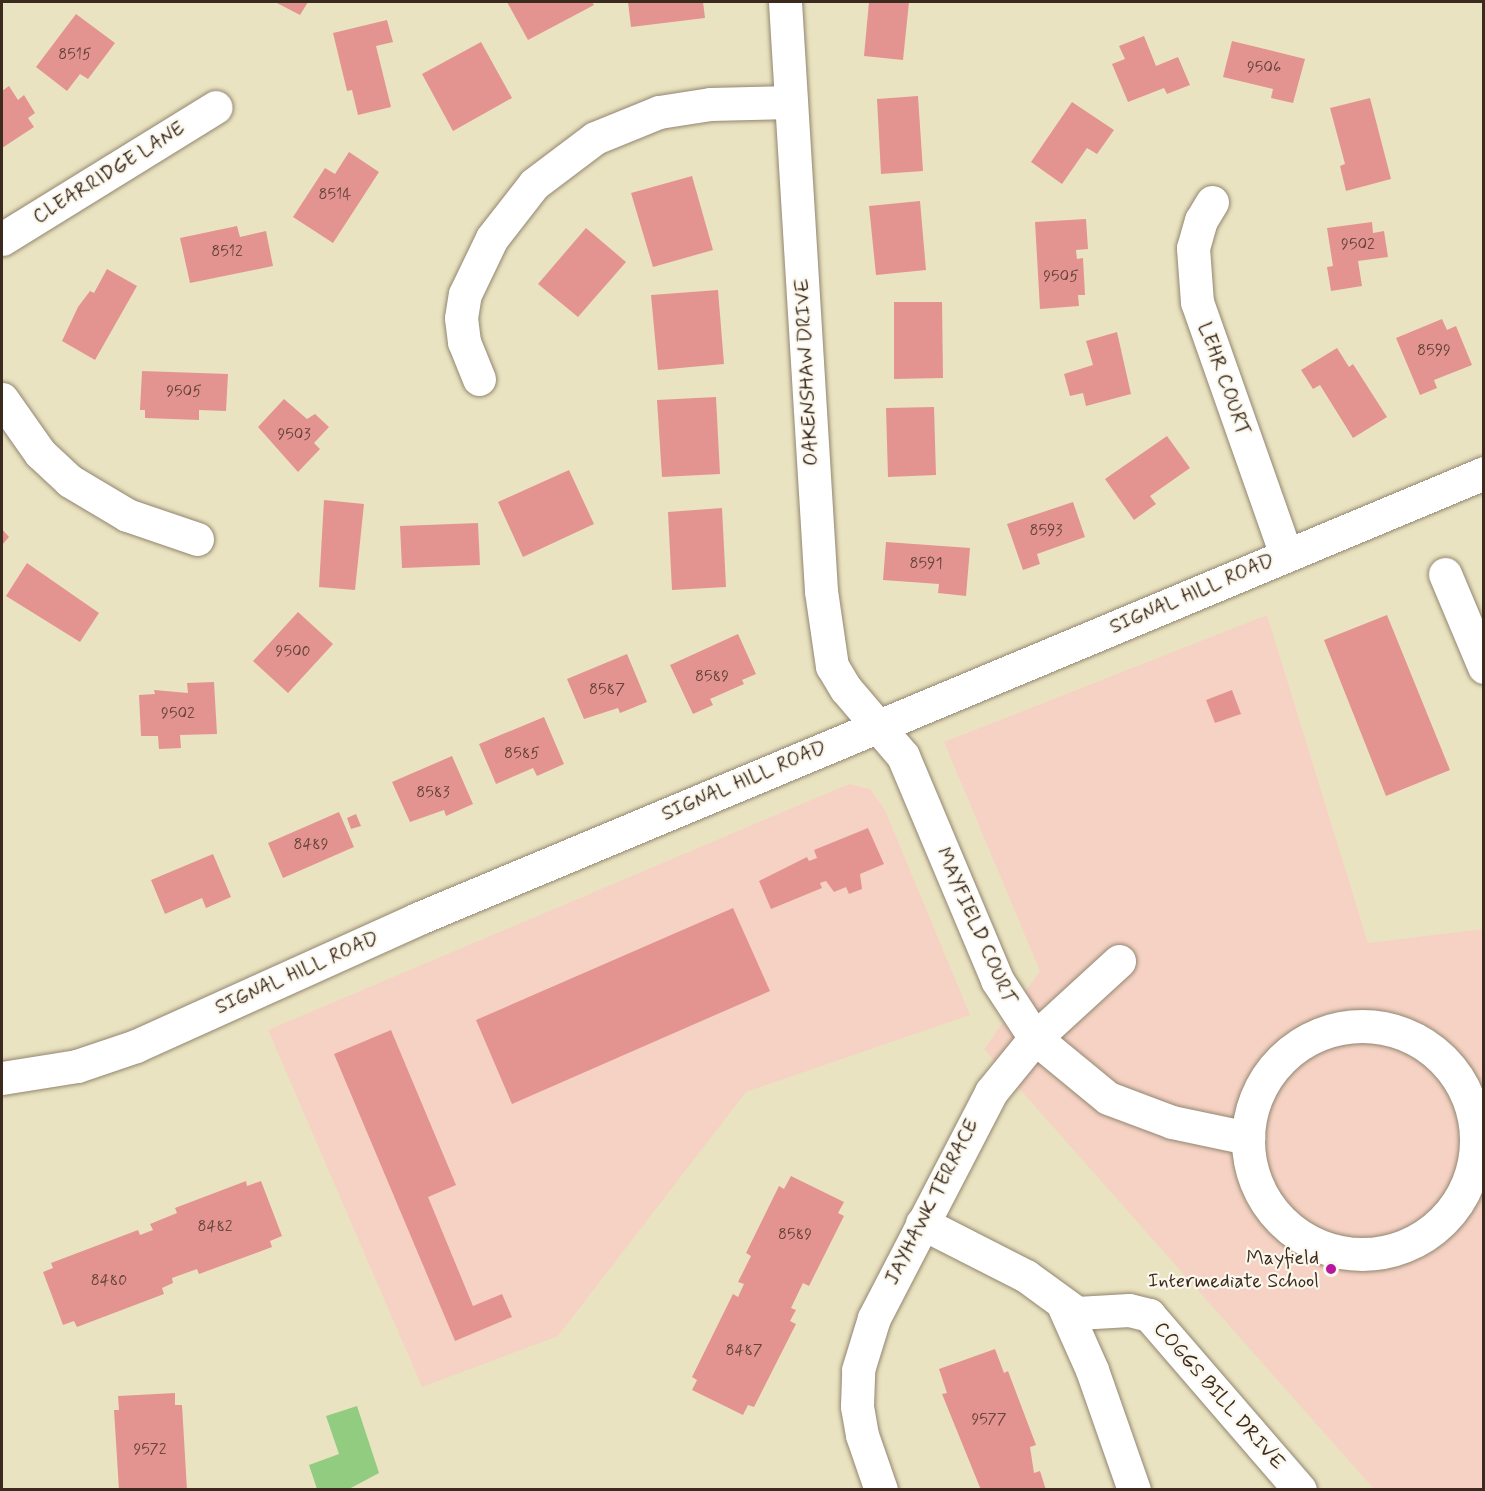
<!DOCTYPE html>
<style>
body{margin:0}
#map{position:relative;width:1485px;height:1491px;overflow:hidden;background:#eae3c1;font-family:Mynerve,sans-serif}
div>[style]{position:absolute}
.built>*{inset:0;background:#f6d2c4}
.green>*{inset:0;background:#92cc80}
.building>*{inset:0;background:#e49490}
.roads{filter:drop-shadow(0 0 2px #928670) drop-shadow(0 0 2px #928670)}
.minor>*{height:33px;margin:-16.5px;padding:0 16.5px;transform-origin:16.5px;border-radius:16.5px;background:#fff}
.minor>.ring{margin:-16.5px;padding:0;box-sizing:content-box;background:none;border:33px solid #fff;border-radius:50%}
.major>*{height:33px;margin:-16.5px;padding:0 16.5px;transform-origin:16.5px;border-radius:16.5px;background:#fff}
.dots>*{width:16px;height:16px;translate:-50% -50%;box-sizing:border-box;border:3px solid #fbf7ec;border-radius:50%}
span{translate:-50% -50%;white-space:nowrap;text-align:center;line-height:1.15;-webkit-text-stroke:4.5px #fbf7ec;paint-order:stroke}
.number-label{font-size:16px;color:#65443a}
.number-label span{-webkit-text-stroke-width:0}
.street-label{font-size:20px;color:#3b2a1e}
.poi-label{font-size:20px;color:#3b2a1e}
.right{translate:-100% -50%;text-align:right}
.frame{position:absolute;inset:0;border:3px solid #3b2a1e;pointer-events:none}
</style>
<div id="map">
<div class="built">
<div style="clip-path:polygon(1267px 615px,1368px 943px,1483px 929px,1483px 1489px,1374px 1489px,984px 1049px,1040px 971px,944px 742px)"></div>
<div style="clip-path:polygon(849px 784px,870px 789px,885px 810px,970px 1015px,746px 1092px,558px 1336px,422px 1387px,268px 1030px)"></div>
</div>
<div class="green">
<div style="clip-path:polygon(357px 1406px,379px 1473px,349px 1489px,317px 1489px,309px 1465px,339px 1454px,326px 1416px)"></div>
</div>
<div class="building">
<div style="clip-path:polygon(275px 2px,308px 2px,300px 15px)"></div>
<div style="clip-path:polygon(507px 2px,592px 2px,594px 5px,528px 40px)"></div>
<div style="clip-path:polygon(628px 2px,703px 2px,705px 18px,631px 27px)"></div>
<div style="clip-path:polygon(869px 2px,909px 2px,903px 60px,864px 56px)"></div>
<div style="clip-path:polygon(76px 14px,115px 43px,88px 79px,80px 74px,67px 91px,36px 67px)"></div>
<div style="clip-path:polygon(387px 20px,393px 42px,376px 46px,391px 107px,358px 115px,352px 90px,347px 91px,333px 33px)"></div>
<div style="clip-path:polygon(1144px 36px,1156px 66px,1178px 57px,1190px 85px,1167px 94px,1164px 88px,1128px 102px,1112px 64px,1125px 59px,1119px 46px)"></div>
<div style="clip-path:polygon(1232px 41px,1305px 59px,1293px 103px,1271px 98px,1273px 89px,1223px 77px)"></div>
<div style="clip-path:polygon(481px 42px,512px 98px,453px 131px,422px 74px)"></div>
<div style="clip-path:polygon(9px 86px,18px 100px,24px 95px,35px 113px,28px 118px,34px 127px,2px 148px,2px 91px)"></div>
<div style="clip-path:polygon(918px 96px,923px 171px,881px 174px,877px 99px)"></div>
<div style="clip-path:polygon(1370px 98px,1391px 179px,1346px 191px,1340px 166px,1345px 164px,1330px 108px)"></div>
<div style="clip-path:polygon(1072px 102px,1114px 130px,1097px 154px,1087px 148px,1062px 184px,1031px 162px)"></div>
<div style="clip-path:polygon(349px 152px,379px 172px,333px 243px,293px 217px,325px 168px,335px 174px)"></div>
<div style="clip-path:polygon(692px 176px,713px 250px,653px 267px,631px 193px)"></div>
<div style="clip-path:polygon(920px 201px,926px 270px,876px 275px,869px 206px)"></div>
<div style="clip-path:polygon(1086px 219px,1088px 249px,1076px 250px,1077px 259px,1083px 258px,1085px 295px,1078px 295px,1079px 306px,1040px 309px,1035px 222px)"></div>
<div style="clip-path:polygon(1372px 222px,1373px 233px,1384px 231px,1388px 257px,1358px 261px,1362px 286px,1331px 291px,1327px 267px,1333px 266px,1327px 228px)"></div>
<div style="clip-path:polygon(237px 226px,240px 237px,266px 231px,273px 266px,190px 283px,180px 238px)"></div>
<div style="clip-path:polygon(586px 228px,626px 262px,578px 317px,538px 284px)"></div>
<div style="clip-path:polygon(107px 269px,137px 286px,95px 360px,62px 341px,78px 307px,90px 291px,94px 293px)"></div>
<div style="clip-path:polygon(718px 290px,724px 364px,658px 370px,651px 295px)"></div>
<div style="clip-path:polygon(894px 302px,942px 302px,943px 378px,894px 379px)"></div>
<div style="clip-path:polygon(1442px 319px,1447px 330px,1456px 326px,1472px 365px,1434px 380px,1437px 388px,1420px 395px,1396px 338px)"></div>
<div style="clip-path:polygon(1117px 332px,1131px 394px,1086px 406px,1083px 393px,1070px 396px,1064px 374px,1093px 365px,1086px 341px)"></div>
<div style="clip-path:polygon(1337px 348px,1349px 367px,1353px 364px,1387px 417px,1353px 438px,1320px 385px,1313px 389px,1301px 370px)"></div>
<div style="clip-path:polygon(142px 371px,228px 374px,226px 411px,199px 410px,199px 420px,145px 418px,145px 410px,140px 410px)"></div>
<div style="clip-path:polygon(716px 397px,720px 474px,662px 477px,657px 400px)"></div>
<div style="clip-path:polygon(284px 399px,307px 419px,315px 414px,329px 427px,314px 443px,320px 449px,298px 472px,258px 427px)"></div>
<div style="clip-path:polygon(934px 407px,936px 475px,888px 477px,886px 408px)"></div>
<div style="clip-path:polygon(1167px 436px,1190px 468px,1150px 496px,1156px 504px,1134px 520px,1105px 479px)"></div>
<div style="clip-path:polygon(569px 470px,594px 524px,523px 557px,498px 502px)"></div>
<div style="clip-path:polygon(324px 500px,364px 504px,355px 590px,319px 587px)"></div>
<div style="clip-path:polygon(1073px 502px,1085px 537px,1037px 554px,1040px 564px,1023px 570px,1007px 524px)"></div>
<div style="clip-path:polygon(722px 508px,726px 587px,672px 590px,668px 512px)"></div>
<div style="clip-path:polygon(478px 523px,480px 565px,402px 568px,400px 526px)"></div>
<div style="clip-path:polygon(2px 529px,9px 537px,2px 545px)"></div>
<div style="clip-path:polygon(886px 542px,970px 548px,966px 596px,938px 593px,939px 584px,883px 580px)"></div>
<div style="clip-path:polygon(27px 563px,99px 613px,80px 642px,6px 596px)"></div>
<div style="clip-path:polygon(298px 612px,333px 644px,288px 693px,253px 661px)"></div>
<div style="clip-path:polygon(1387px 615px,1450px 770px,1386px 796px,1324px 640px)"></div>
<div style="clip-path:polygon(738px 634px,756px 674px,742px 680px,744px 684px,710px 699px,713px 705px,693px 714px,670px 665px)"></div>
<div style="clip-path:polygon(627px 654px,647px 702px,620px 713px,618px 708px,584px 719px,567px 679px)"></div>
<div style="clip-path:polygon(214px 682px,217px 734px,180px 735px,181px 748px,159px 749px,158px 736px,141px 736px,139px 695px,155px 694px,154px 690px,188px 693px,187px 683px)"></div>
<div style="clip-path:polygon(1232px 690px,1241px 714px,1215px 723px,1206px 700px)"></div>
<div style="clip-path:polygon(544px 717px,564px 764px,537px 776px,533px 768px,496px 784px,479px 744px)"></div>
<div style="clip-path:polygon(452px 756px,473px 804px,446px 816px,444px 810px,410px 822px,392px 782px)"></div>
<div style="clip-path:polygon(339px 812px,354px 847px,283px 878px,268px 843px)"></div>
<div style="clip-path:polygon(356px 814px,361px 826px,351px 829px,347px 818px)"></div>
<div style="clip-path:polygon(868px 828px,884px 864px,860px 874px,862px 889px,849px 894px,846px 887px,834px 892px,826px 881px,820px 883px,822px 888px,771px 909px,759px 881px,807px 857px,809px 861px,817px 858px,814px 850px)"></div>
<div style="clip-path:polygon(213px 854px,231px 897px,206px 908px,202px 898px,165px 914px,151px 880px)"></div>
<div style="clip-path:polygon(733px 908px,770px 991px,512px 1104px,476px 1020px)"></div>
<div style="clip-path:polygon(391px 1030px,456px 1185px,428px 1197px,473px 1306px,502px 1294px,512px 1317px,455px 1341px,334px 1054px)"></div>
<div style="clip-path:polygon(791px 1176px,844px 1202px,838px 1213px,844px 1216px,809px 1286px,803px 1283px,791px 1308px,796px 1310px,790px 1321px,796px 1324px,754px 1407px,748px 1405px,743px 1415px,692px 1390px,697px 1380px,692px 1377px,733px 1294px,738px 1297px,744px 1284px,738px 1282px,751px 1256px,746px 1253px,779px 1186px,784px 1189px)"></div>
<div style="clip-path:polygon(246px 1181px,247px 1186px,261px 1181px,282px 1236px,270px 1241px,272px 1247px,199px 1274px,197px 1269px,172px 1278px,173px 1283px,162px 1288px,164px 1294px,77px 1327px,74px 1321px,63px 1325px,43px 1272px,53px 1268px,51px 1263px,138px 1230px,140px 1235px,153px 1230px,150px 1224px,177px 1213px,175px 1208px)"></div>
<div style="clip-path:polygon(995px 1349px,1004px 1373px,1008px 1371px,1036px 1445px,1030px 1447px,1034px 1473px,1040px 1471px,1046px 1490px,981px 1490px,942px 1394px,947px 1393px,939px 1369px)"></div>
<div style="clip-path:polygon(175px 1393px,175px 1405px,182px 1405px,187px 1490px,119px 1490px,114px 1410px,119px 1410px,118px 1396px)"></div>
</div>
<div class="roads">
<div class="minor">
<div style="left:785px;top:2px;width:590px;rotate:86.5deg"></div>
<div style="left:821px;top:591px;width:76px;rotate:81.7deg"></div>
<div style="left:832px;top:666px;width:27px;rotate:59deg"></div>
<div style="left:846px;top:689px;width:88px;rotate:49.6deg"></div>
<div style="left:903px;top:756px;width:243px;rotate:67.2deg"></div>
<div style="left:997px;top:980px;width:69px;rotate:56.8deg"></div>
<div style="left:1035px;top:1038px;width:94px;rotate:39.4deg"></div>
<div style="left:1108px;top:1098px;width:68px;rotate:20.6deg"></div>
<div style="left:1172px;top:1122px;width:78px;rotate:11.9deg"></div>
<div style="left:1212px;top:202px;width:21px;rotate:121deg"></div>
<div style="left:1201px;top:220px;width:29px;rotate:106deg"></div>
<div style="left:1193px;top:248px;width:54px;rotate:85.8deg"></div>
<div style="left:1197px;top:302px;width:268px;rotate:70.6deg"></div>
<div style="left:2px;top:239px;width:251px;rotate:-31.7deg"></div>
<div style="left:479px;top:379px;width:40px;rotate:-112deg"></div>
<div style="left:464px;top:342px;width:24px;rotate:-97deg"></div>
<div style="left:461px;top:318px;width:24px;rotate:-81deg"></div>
<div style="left:465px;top:294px;width:62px;rotate:-64.3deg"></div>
<div style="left:492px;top:238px;width:68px;rotate:-52.1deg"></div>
<div style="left:534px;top:184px;width:76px;rotate:-37deg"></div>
<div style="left:595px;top:138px;width:69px;rotate:-22.1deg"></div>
<div style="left:659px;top:112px;width:52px;rotate:-8.9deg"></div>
<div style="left:710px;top:104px;width:81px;rotate:-1.4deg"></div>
<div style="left:2px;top:399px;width:66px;rotate:54.9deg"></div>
<div style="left:40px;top:453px;width:41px;rotate:43deg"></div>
<div style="left:70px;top:481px;width:66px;rotate:30.8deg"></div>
<div style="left:127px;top:515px;width:74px;rotate:18.9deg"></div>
<div style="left:1445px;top:574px;width:101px;rotate:67.2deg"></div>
<div class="ring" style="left:1248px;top:1026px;width:195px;height:195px"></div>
<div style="left:922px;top:1223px;width:117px;rotate:27deg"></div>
<div style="left:1026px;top:1276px;width:63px;rotate:36deg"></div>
<div style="left:1077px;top:1313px;width:52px;rotate:-3.3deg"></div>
<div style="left:1129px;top:1310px;width:21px;rotate:14deg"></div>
<div style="left:1149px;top:1315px;width:231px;rotate:49.2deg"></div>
<div style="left:1064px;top:1307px;width:69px;rotate:66deg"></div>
<div style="left:1092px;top:1370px;width:127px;rotate:70.7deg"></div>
<div style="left:881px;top:1490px;width:58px;rotate:-109.1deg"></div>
<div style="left:862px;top:1435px;width:29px;rotate:-100deg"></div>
<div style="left:857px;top:1406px;width:36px;rotate:-88deg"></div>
<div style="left:858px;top:1370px;width:54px;rotate:-72.9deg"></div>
<div style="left:874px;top:1318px;width:254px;rotate:-62.6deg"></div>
<div style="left:991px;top:1092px;width:70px;rotate:-50.8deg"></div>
<div style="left:1035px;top:1038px;width:114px;rotate:-42.5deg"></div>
</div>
<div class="major">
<div style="left:2px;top:1078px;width:76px;rotate:-9.1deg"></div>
<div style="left:77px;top:1066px;width:62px;rotate:-18.7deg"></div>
<div style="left:136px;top:1046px;width:308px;rotate:-24.3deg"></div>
<div style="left:417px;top:919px;width:1156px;rotate:-22.68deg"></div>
</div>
</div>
<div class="dots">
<div style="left:1331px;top:1269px;background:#b5179e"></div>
</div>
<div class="number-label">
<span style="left:75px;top:55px">8515</span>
<span style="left:1264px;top:68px">9506</span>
<span style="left:335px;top:195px">8514</span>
<span style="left:1358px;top:245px">9502</span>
<span style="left:227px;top:252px">8512</span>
<span style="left:1061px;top:277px">9505</span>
<span style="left:1434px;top:351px">8599</span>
<span style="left:184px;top:392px">9505</span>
<span style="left:294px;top:435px">9503</span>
<span style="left:1046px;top:531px">8593</span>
<span style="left:926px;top:564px">8591</span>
<span style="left:293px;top:652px">9500</span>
<span style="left:712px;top:677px">8589</span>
<span style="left:607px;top:690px">8587</span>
<span style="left:178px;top:714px">9502</span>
<span style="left:522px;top:754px">8585</span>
<span style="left:433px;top:793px">8583</span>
<span style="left:311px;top:845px">8489</span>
<span style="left:215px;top:1227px">8482</span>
<span style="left:795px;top:1235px">8589</span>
<span style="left:109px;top:1281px">8480</span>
<span style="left:744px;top:1351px">8487</span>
<span style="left:989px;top:1420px">9577</span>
<span style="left:150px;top:1450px">9572</span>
</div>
<div class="street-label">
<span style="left:109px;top:173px;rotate:-32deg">CLEARRIDGE LANE</span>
<span style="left:807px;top:372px;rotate:-93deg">OAKENSHAW DRIVE</span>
<span style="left:1224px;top:379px;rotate:70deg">LEHR COURT</span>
<span style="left:1192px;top:594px;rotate:-23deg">SIGNAL HILL ROAD</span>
<span style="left:744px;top:781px;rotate:-23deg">SIGNAL HILL ROAD</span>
<span style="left:976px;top:926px;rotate:66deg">MAYFIELD COURT</span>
<span style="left:297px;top:973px;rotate:-24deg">SIGNAL HILL ROAD</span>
<span style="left:932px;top:1202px;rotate:-63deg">JAYHAWK TERRACE</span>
<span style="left:1219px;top:1396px;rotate:49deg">COGGS BILL DRIVE</span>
</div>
<div class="poi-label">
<span class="right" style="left:1319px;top:1270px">Mayfield<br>Intermediate School</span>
</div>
<div class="frame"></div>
</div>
